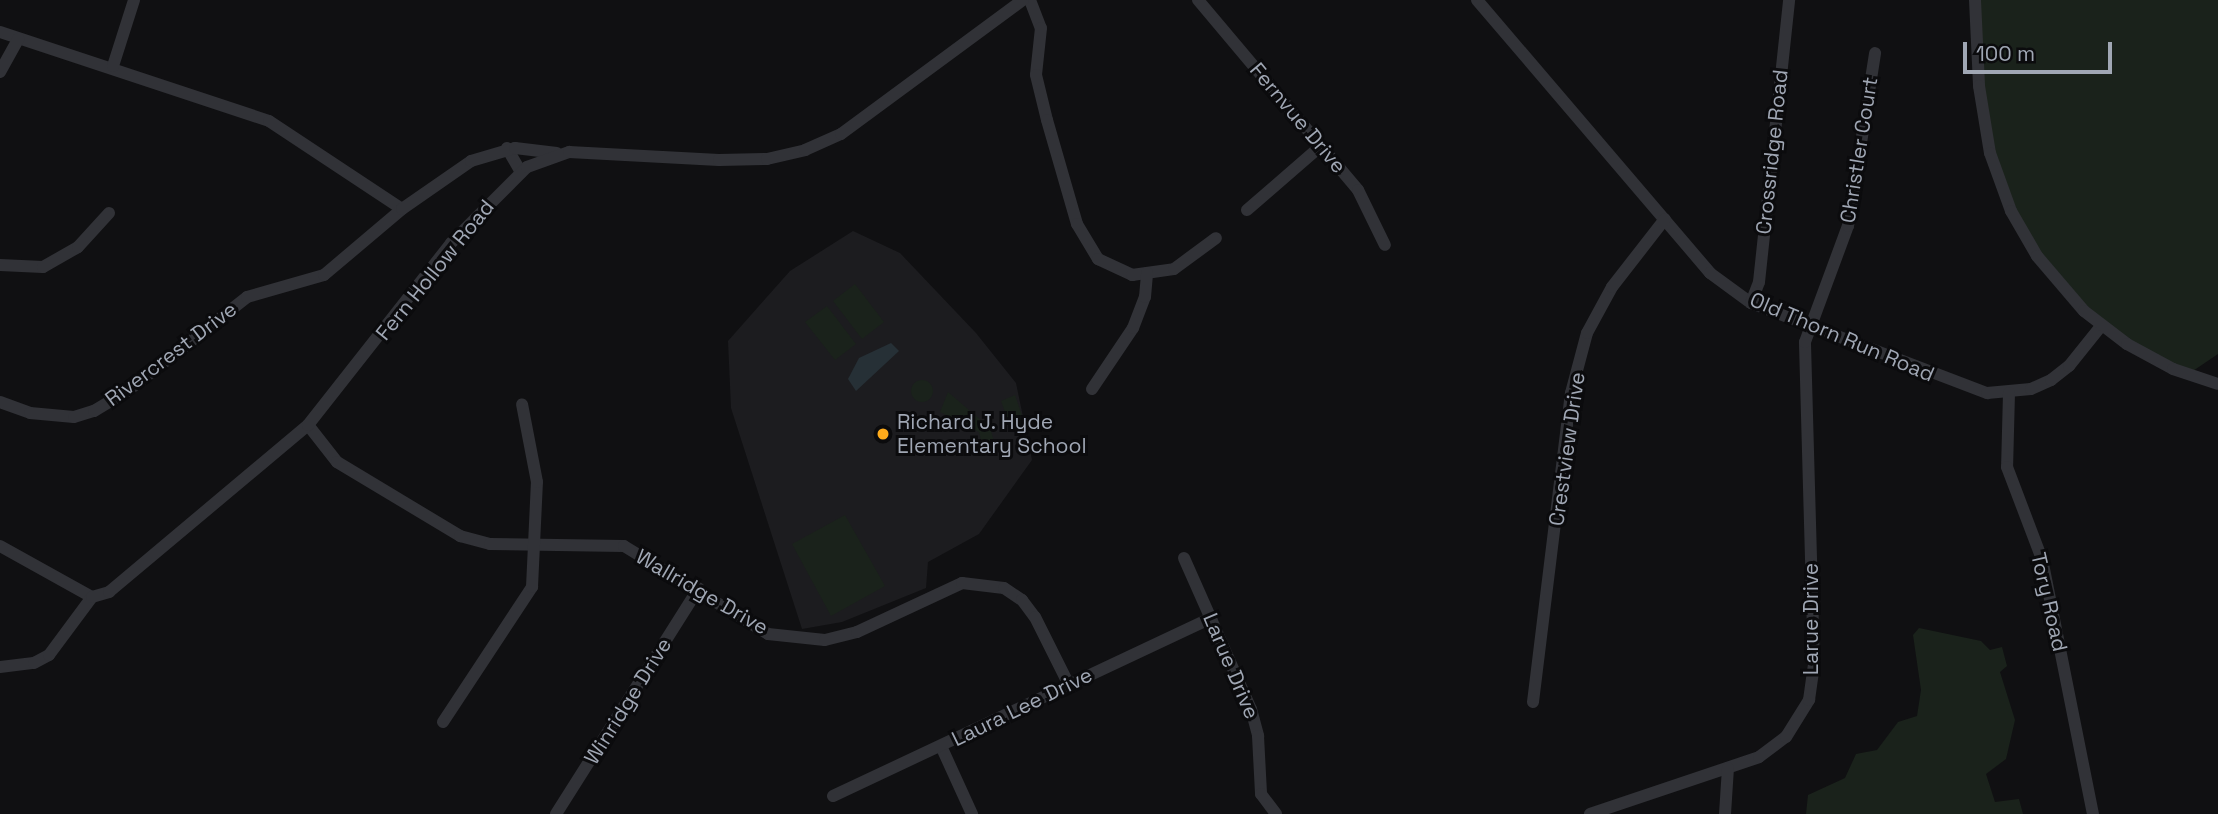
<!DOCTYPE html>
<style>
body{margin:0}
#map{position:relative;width:2218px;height:814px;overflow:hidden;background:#101012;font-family:"Space Grotesk",sans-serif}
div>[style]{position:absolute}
.built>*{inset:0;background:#1c1c1f}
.green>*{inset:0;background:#1a221b}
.round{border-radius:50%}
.water>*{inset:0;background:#263036}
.minor>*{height:12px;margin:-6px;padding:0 6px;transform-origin:6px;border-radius:6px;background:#313237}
.dots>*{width:19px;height:19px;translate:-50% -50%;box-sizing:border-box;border:4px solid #0b0b0d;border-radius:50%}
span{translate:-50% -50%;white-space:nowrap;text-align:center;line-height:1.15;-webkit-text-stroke:6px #0b0b0d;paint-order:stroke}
.street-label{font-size:21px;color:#a0a7b4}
.poi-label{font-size:21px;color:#a0a7b4}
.left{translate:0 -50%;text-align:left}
.scale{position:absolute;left:1963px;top:42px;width:149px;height:32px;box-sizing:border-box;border:4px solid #a0a7b4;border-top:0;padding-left:9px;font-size:21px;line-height:24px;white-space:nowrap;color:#a0a7b4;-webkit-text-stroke:5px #0b0b0d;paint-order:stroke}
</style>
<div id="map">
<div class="built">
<div style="clip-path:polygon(853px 231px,900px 253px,976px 333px,1016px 383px,1032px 460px,979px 534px,928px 562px,926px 588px,842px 622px,802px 629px,731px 408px,728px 341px,790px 271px)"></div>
</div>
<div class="green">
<div style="clip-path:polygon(1975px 0,2218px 0,2218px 354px,2187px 375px,2101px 326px,2037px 256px,1990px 153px)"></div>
<div style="clip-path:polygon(855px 284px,884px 322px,862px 339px,833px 301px)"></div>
<div style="clip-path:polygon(827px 306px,856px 344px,835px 360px,805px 322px)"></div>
<div class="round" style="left:911px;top:380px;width:22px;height:22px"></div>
<div style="clip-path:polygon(948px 392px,990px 428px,994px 441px,982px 444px,979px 432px,940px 412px)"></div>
<div style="clip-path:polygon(1015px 395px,1026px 427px,1012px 432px,1001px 401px)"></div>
<div style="clip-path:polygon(845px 515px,885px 586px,831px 616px,792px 544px)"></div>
<div style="clip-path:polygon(1919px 628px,1981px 641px,1990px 650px,2002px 647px,2007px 666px,2000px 672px,2015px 720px,2006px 759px,1986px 774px,1995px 802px,2019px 799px,2023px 814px,1806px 814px,1808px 795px,1845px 778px,1856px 754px,1877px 750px,1898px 722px,1917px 716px,1921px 690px,1913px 635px)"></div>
</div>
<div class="water">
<div style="clip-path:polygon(891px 343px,899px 351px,856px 391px,848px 379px,859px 358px)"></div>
</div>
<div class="minor">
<div style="left:1030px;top:0;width:30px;rotate:69deg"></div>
<div style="left:1041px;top:28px;width:47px;rotate:96.1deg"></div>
<div style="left:1036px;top:75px;width:46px;rotate:76.3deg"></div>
<div style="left:1047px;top:120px;width:108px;rotate:73.9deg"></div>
<div style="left:1077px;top:224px;width:41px;rotate:59deg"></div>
<div style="left:1098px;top:259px;width:38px;rotate:25deg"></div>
<div style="left:1132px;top:275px;width:42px;rotate:-8.1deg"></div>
<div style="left:1174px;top:269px;width:52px;rotate:-36.4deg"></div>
<div style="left:1198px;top:0;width:248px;rotate:49.9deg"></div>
<div style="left:1358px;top:190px;width:61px;rotate:63.9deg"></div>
<div style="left:1477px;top:0;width:359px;rotate:49.5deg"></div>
<div style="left:1710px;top:273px;width:51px;rotate:36.2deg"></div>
<div style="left:1751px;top:303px;width:253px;rotate:20.9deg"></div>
<div style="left:1987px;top:393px;width:44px;rotate:-5.2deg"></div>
<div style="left:2031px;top:389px;width:22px;rotate:-24deg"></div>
<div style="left:2051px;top:380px;width:23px;rotate:-38deg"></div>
<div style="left:2069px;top:366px;width:51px;rotate:-51.3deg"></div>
<div style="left:1975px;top:0;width:86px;rotate:87.3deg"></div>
<div style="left:1979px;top:86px;width:68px;rotate:80.7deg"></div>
<div style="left:1990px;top:153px;width:62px;rotate:70.1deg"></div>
<div style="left:2011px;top:211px;width:52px;rotate:60deg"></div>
<div style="left:2037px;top:256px;width:72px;rotate:49.5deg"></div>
<div style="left:2084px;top:311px;width:54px;rotate:37.5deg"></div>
<div style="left:2127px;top:344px;width:52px;rotate:28.5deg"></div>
<div style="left:2173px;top:369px;width:47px;rotate:18.4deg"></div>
<div style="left:0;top:32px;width:283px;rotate:18.3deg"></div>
<div style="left:269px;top:121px;width:159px;rotate:33.5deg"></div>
<div style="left:113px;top:66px;width:69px;rotate:-72.3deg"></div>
<div style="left:0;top:72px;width:38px;rotate:-61deg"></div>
<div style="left:507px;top:148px;width:28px;rotate:60deg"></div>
<div style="left:1247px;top:210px;width:98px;rotate:-40.9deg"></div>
<div style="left:0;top:265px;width:43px;rotate:2.7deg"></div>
<div style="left:43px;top:267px;width:40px;rotate:-29.7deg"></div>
<div style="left:78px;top:247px;width:46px;rotate:-47.6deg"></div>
<div style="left:1751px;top:303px;width:22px;rotate:-69deg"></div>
<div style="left:1759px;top:282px;width:284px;rotate:-83.9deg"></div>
<div style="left:1092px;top:389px;width:73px;rotate:-56.1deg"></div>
<div style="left:1133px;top:328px;width:33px;rotate:-69deg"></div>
<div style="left:1145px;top:297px;width:24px;rotate:-85deg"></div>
<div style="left:2009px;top:393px;width:74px;rotate:91.5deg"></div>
<div style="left:2007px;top:467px;width:98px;rotate:69.2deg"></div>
<div style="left:2042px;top:559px;width:260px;rotate:78.7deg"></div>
<div style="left:0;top:402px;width:32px;rotate:20deg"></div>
<div style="left:30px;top:413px;width:44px;rotate:5.2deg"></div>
<div style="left:74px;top:417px;width:21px;rotate:-17deg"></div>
<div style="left:94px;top:411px;width:37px;rotate:-31deg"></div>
<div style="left:126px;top:392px;width:154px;rotate:-38.1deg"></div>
<div style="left:247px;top:297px;width:80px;rotate:-15.9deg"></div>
<div style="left:324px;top:275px;width:102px;rotate:-40.2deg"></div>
<div style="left:402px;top:209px;width:84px;rotate:-34.8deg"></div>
<div style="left:471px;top:161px;width:46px;rotate:-16.5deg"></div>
<div style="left:515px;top:148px;width:42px;rotate:6.8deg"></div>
<div style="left:308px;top:425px;width:47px;rotate:51.9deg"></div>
<div style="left:337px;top:462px;width:144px;rotate:31deg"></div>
<div style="left:460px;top:536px;width:31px;rotate:15deg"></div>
<div style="left:490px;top:544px;width:134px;rotate:0.9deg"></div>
<div style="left:624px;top:546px;width:169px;rotate:31.4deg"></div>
<div style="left:768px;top:634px;width:57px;rotate:6deg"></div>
<div style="left:825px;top:640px;width:33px;rotate:-14deg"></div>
<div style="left:857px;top:632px;width:116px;rotate:-25deg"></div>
<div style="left:962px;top:583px;width:42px;rotate:6.8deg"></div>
<div style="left:1004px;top:588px;width:22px;rotate:34deg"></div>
<div style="left:1022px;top:600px;width:21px;rotate:53deg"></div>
<div style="left:1035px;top:617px;width:76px;rotate:63.4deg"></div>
<div style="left:0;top:546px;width:105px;rotate:29deg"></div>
<div style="left:1184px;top:558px;width:165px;rotate:66.1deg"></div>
<div style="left:1251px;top:709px;width:28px;rotate:75deg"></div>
<div style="left:1258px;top:736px;width:58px;rotate:87deg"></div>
<div style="left:1261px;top:794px;width:25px;rotate:53deg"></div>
<div style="left:0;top:667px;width:34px;rotate:-7deg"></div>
<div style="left:34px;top:663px;width:17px;rotate:-28deg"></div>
<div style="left:49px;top:655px;width:72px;rotate:-53.4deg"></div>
<div style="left:92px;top:597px;width:18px;rotate:-16deg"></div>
<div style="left:109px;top:592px;width:260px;rotate:-40deg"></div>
<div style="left:308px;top:425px;width:231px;rotate:-51.8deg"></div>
<div style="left:451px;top:243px;width:107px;rotate:-45deg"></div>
<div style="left:527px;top:167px;width:45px;rotate:-19.7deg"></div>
<div style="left:569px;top:152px;width:150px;rotate:3.1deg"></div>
<div style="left:719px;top:160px;width:48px;rotate:-1.2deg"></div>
<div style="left:767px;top:159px;width:39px;rotate:-13deg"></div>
<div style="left:805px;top:150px;width:39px;rotate:-24deg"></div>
<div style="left:841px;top:134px;width:226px;rotate:-36.4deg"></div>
<div style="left:1533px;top:702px;width:311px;rotate:-83deg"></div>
<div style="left:1571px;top:393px;width:62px;rotate:-75.1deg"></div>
<div style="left:1587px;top:333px;width:52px;rotate:-61.5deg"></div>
<div style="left:1612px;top:287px;width:86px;rotate:-52.1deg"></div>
<div style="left:443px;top:722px;width:162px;rotate:-56.6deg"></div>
<div style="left:532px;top:587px;width:105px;rotate:-87.3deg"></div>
<div style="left:537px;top:482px;width:79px;rotate:-100.9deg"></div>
<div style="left:941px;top:746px;width:75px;rotate:65.5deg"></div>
<div style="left:833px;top:796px;width:418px;rotate:-25.2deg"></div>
<div style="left:556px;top:814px;width:267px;rotate:-57.7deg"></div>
<div style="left:1590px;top:814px;width:178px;rotate:-18.6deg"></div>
<div style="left:1759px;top:757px;width:34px;rotate:-37deg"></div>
<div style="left:1786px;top:737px;width:44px;rotate:-58.1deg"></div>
<div style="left:1809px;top:700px;width:34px;rotate:-82deg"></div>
<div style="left:1814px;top:666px;width:324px;rotate:-91.6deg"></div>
<div style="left:1805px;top:342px;width:124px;rotate:-69.7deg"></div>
<div style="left:1848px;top:226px;width:175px;rotate:-81.1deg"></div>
<div style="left:1725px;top:814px;width:46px;rotate:-86.3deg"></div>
</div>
<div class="dots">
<div style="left:883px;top:434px;background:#ffab1b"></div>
</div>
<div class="street-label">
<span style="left:1298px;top:118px;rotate:50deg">Fernvue Drive</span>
<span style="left:1859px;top:150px;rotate:-81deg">Christler Court</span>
<span style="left:1772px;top:152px;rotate:-84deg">Crossridge Road</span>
<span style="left:435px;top:270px;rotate:-51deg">Fern Hollow Road</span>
<span style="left:1842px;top:337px;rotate:23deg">Old Thorn Run Road</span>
<span style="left:171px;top:354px;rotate:-37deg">Rivercrest Drive</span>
<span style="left:1567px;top:449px;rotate:-82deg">Crestview Drive</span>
<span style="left:702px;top:592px;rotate:30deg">Wallridge Drive</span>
<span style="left:2049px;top:602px;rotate:77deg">Tory Road</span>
<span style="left:1811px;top:619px;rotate:-90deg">Larue Drive</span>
<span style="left:1231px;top:666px;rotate:67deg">Larue Drive</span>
<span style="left:628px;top:701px;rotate:-58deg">Winridge Drive</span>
<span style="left:1022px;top:707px;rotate:-26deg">Laura Lee Drive</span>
</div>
<div class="poi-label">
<span class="left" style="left:897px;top:434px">Richard J. Hyde<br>Elementary School</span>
</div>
<div class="scale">100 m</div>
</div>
